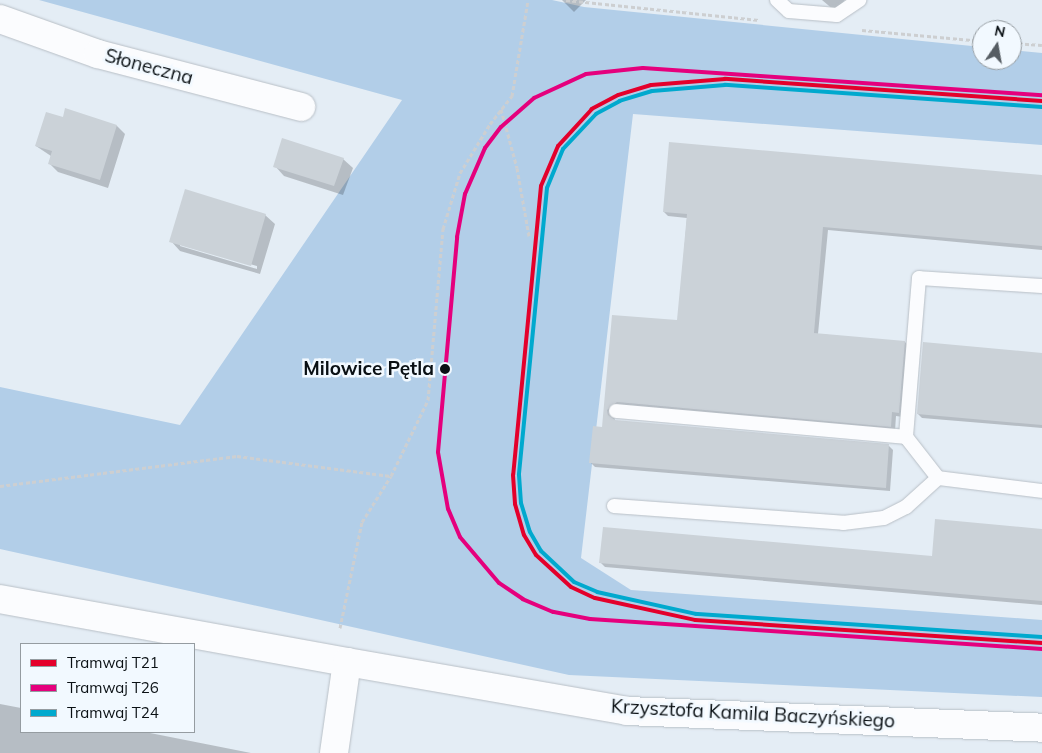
<!DOCTYPE html>
<meta charset="utf-8">
<style>
body{margin:0}
#map{position:relative;width:1042px;height:753px;overflow:hidden;background:#e4edf5;font-family:Mulish,sans-serif}
div>[style]{position:absolute}
.forest>*{inset:0;background:#b2cee8}
.shadow>*{inset:0;background:#0003}
.building>*{inset:0;background:#cbd2d8}
.path>*{height:3px;margin-top:-1.5px;transform-origin:0;background:repeating-linear-gradient(90deg,#cdcfd1 0 4px,transparent 0 6.5px)}
.roads{filter:drop-shadow(0 0 1px #b8bfc6) drop-shadow(0 0 1px #b8bfc6)}
.service>*{height:14px;margin:-7px;padding:0 7px;transform-origin:7px;border-radius:7px;background:#fbfcfe}
.minor>*{height:28px;margin:-14px;padding:0 14px;transform-origin:14px;border-radius:14px;background:#fbfcfe}
.tram-1>*{height:4px;margin:-2px;padding:0 2px;transform-origin:2px;border-radius:2px;background:#e4002b}
.tram-2>*{height:4px;margin:-2px;padding:0 2px;transform-origin:2px;border-radius:2px;background:#e5007d}
.tram-3>*{height:4px;margin:-2px;padding:0 2px;transform-origin:2px;border-radius:2px;background:#00a9ce}
.dots>*{width:14px;height:14px;translate:-50% -50%;box-sizing:border-box;border:2px solid #f2f9ff;border-radius:50%}
span{translate:-50% -50%;white-space:nowrap;text-align:center;line-height:1.15;-webkit-text-stroke:5px #f2f9ff;paint-order:stroke}
.street-label{font-size:19px;color:#0a1014}
.stop-label{font-size:19px;color:#0a1014;font-weight:700}
.right{translate:-100% -50%;text-align:right}
.legend{position:absolute;left:20px;top:643px;width:175px;height:90px;box-sizing:border-box;background:#f2f9ff;border:1px solid #959ca1;margin:0;padding:6px 9px;list-style:none;font-size:15px;color:#0a1014}
.legend li{display:flex;align-items:center;gap:10px;height:25px}
.legend b{width:25px;border:1px solid #959ca1}
.north{position:absolute;left:972px;top:20px;width:50px;height:50px;box-sizing:border-box;background:#f2f9ff;border:1px solid #959ca1;border-radius:50%;rotate:12deg;font-size:14px;font-weight:700;line-height:20px;text-align:center;color:#0a1014}
.north::after{content:'';display:block;margin:auto;width:18px;height:22px;background:#565d63;clip-path:polygon(50% 0,100% 100%,50% 72%,0 100%)}
</style>
<div id="map">
<div class="forest">
<div style="clip-path:polygon(39px 0,552px 0,584px 7px,982px 47px,982px 60px,1012px 60px,1012px 50px,1042px 53px,1042px 145px,633px 114px,581px 558px,631px 590px,1042px 620px,1042px 697px,569px 675px,0 549px,0 387px,180px 425px,402px 100px)"></div>
</div>
<div class="shadow">
<div style="clip-path:polygon(562px 0,586px 0,574px 12px)"></div>
<div style="clip-path:polygon(822px 0,845px 0,835px 11px)"></div>
<div style="clip-path:polygon(66px 110px,117px 126px,125px 134px,108px 188px,58px 172px,49px 163px,51px 156px,36px 146px,63px 119px)"></div>
<div style="clip-path:polygon(343px 159px,353px 168px,343px 195px,284px 176px,275px 166px)"></div>
<div style="clip-path:polygon(1042px 177px,1042px 250px,828px 230px,818px 334px,905px 342px,909px 347px,903px 417px,896px 416px,895px 431px,613px 410px,615px 421px,889px 446px,893px 450px,890px 491px,595px 467px,591px 463px,603px 428px,614px 316px,678px 322px,687px 218px,668px 216px,664px 212px)"></div>
<div style="clip-path:polygon(evenodd,265px 215px,275px 224px,260px 274px,180px 251px,171px 241px,265px 215px,180px 244px,257px 266px,257px 269px,180px 246px,180px 244px)"></div>
<div style="clip-path:polygon(1042px 354px,1042px 428px,922px 418px,918px 414px)"></div>
<div style="clip-path:polygon(1042px 530px,1042px 605px,605px 567px,601px 563px,933px 557px)"></div>
<div style="clip-path:polygon(0 704px,21px 708px,21px 732px,145px 732px,251px 753px,0 753px)"></div>
</div>
<div class="building">
<div style="clip-path:polygon(65px 108px,117px 125px,100px 180px,48px 164px,52px 151px,35px 146px,46px 112px,63px 117px)"></div>
<div style="clip-path:polygon(282px 138px,344px 158px,334px 186px,273px 167px)"></div>
<div style="clip-path:polygon(669px 142px,1042px 175px,1042px 246px,823px 227px,814px 333px,905px 341px,899px 413px,892px 412px,891px 427px,617px 402px,607px 410px,608px 415px,615px 420px,889px 444px,886px 488px,589px 463px,593px 426px,602px 427px,612px 315px,677px 320px,687px 214px,663px 212px)"></div>
<div style="clip-path:polygon(185px 189px,266px 214px,251px 266px,169px 242px)"></div>
<div style="clip-path:polygon(923px 342px,1042px 353px,1042px 425px,917px 414px)"></div>
<div style="clip-path:polygon(935px 519px,1042px 529px,1042px 601px,599px 563px,603px 527px,932px 556px)"></div>
</div>
<div class="path">
<div style="left:566px;top:0;width:194px;rotate:5.9deg"></div>
<div style="left:862px;top:30px;width:121px;rotate:5.2deg"></div>
<div style="left:1012px;top:43px;width:30px;rotate:4deg"></div>
<div style="left:501px;top:109px;width:61px;rotate:74.8deg"></div>
<div style="left:517px;top:168px;width:69px;rotate:80deg"></div>
<div style="left:0;top:486px;width:239px;rotate:-7.2deg"></div>
<div style="left:237px;top:456px;width:155px;rotate:7.4deg"></div>
<div style="left:340px;top:628px;width:108px;rotate:-78.3deg"></div>
<div style="left:362px;top:522px;width:54px;rotate:-57.8deg"></div>
<div style="left:391px;top:476px;width:85px;rotate:-64deg"></div>
<div style="left:428px;top:400px;width:172px;rotate:-85deg"></div>
<div style="left:443px;top:229px;width:59px;rotate:-73.1deg"></div>
<div style="left:460px;top:173px;width:57px;rotate:-58.5deg"></div>
<div style="left:490px;top:124px;width:36px;rotate:-52deg"></div>
<div style="left:512px;top:96px;width:97px;rotate:-80.5deg"></div>
</div>
<div class="roads">
<div class="service">
<div style="left:777px;top:0;width:16px;rotate:43deg"></div>
<div style="left:789px;top:11px;width:48px;rotate:4.8deg"></div>
<div style="left:837px;top:15px;width:27px;rotate:-34deg"></div>
<div style="left:1042px;top:286px;width:123px;rotate:-176.3deg"></div>
<div style="left:919px;top:278px;width:160px;rotate:94.7deg"></div>
<div style="left:906px;top:437px;width:52px;rotate:52deg"></div>
<div style="left:938px;top:478px;width:105px;rotate:7.1deg"></div>
<div style="left:616px;top:411px;width:291px;rotate:5.1deg"></div>
<div style="left:614px;top:506px;width:230px;rotate:4.2deg"></div>
<div style="left:843px;top:523px;width:41px;rotate:-7deg"></div>
<div style="left:884px;top:518px;width:25px;rotate:-27deg"></div>
<div style="left:906px;top:507px;width:43px;rotate:-42.2deg"></div>
</div>
<div class="minor">
<div style="left:0;top:19px;width:104px;rotate:19.7deg"></div>
<div style="left:98px;top:54px;width:210px;rotate:14.6deg"></div>
<div style="left:0;top:599px;width:353px;rotate:10.3deg"></div>
<div style="left:334px;top:753px;width:92px;rotate:-81.9deg"></div>
<div style="left:347px;top:662px;width:284px;rotate:9.9deg"></div>
<div style="left:627px;top:711px;width:415px;rotate:2.3deg"></div>
</div>
</div>
<div class="tram-1">
<div style="left:1042px;top:101px;width:318px;rotate:-176deg"></div>
<div style="left:725px;top:79px;width:74px;rotate:175.4deg"></div>
<div style="left:651px;top:85px;width:34px;rotate:163deg"></div>
<div style="left:618px;top:95px;width:30px;rotate:152deg"></div>
<div style="left:592px;top:109px;width:50px;rotate:132.6deg"></div>
<div style="left:558px;top:146px;width:43px;rotate:113deg"></div>
<div style="left:541px;top:186px;width:290px;rotate:95.5deg"></div>
<div style="left:513px;top:475px;width:29px;rotate:86deg"></div>
<div style="left:515px;top:504px;width:32px;rotate:74deg"></div>
<div style="left:524px;top:535px;width:23px;rotate:59deg"></div>
<div style="left:536px;top:555px;width:47px;rotate:42.4deg"></div>
<div style="left:571px;top:587px;width:26px;rotate:25deg"></div>
<div style="left:595px;top:598px;width:102px;rotate:12.4deg"></div>
<div style="left:695px;top:620px;width:348px;rotate:3.8deg"></div>
</div>
<div class="tram-2">
<div style="left:1042px;top:649px;width:453px;rotate:-176.2deg"></div>
<div style="left:590px;top:619px;width:38px;rotate:-169deg"></div>
<div style="left:553px;top:612px;width:33px;rotate:-157deg"></div>
<div style="left:523px;top:599px;width:29px;rotate:-146deg"></div>
<div style="left:499px;top:583px;width:60px;rotate:-130.3deg"></div>
<div style="left:460px;top:537px;width:30px;rotate:-113deg"></div>
<div style="left:448px;top:509px;width:58px;rotate:-100deg"></div>
<div style="left:438px;top:452px;width:216px;rotate:-84.9deg"></div>
<div style="left:457px;top:237px;width:44px;rotate:-79.5deg"></div>
<div style="left:465px;top:194px;width:50px;rotate:-66.5deg"></div>
<div style="left:485px;top:148px;width:26px;rotate:-53deg"></div>
<div style="left:501px;top:127px;width:44px;rotate:-41.3deg"></div>
<div style="left:534px;top:98px;width:57px;rotate:-24.8deg"></div>
<div style="left:586px;top:74px;width:57px;rotate:-6deg"></div>
<div style="left:643px;top:68px;width:400px;rotate:3.9deg"></div>
</div>
<div class="tram-3">
<div style="left:1042px;top:107px;width:318px;rotate:-176deg"></div>
<div style="left:725px;top:85px;width:73px;rotate:175.3deg"></div>
<div style="left:652px;top:91px;width:34px;rotate:163deg"></div>
<div style="left:620px;top:101px;width:27px;rotate:152deg"></div>
<div style="left:596px;top:114px;width:48px;rotate:133.3deg"></div>
<div style="left:563px;top:149px;width:42px;rotate:112.3deg"></div>
<div style="left:547px;top:188px;width:288px;rotate:95.6deg"></div>
<div style="left:519px;top:475px;width:28px;rotate:86deg"></div>
<div style="left:521px;top:503px;width:30px;rotate:73deg"></div>
<div style="left:530px;top:532px;width:22px;rotate:60deg"></div>
<div style="left:541px;top:551px;width:45px;rotate:43.2deg"></div>
<div style="left:574px;top:582px;width:25px;rotate:23deg"></div>
<div style="left:597px;top:592px;width:101px;rotate:12.5deg"></div>
<div style="left:696px;top:614px;width:347px;rotate:3.8deg"></div>
</div>
<div class="dots">
<div style="left:445px;top:369px;background:#0a1014"></div>
</div>
<div class="street-label">
<span style="left:149px;top:67px;rotate:15deg">Słoneczna</span>
<span style="left:753px;top:714px;rotate:3deg">Krzysztofa Kamila Baczyńskiego</span>
</div>
<div class="stop-label">
<span class="right" style="left:434px;top:369px">Milowice Pętla</span>
</div>
<ul class="legend">
<li><b style="height:6px;background:#e4002b"></b>Tramwaj T21</li>
<li><b style="height:6px;background:#e5007d"></b>Tramwaj T26</li>
<li><b style="height:6px;background:#00a9ce"></b>Tramwaj T24</li>
</ul>
<div class="north">N</div>
</div>
